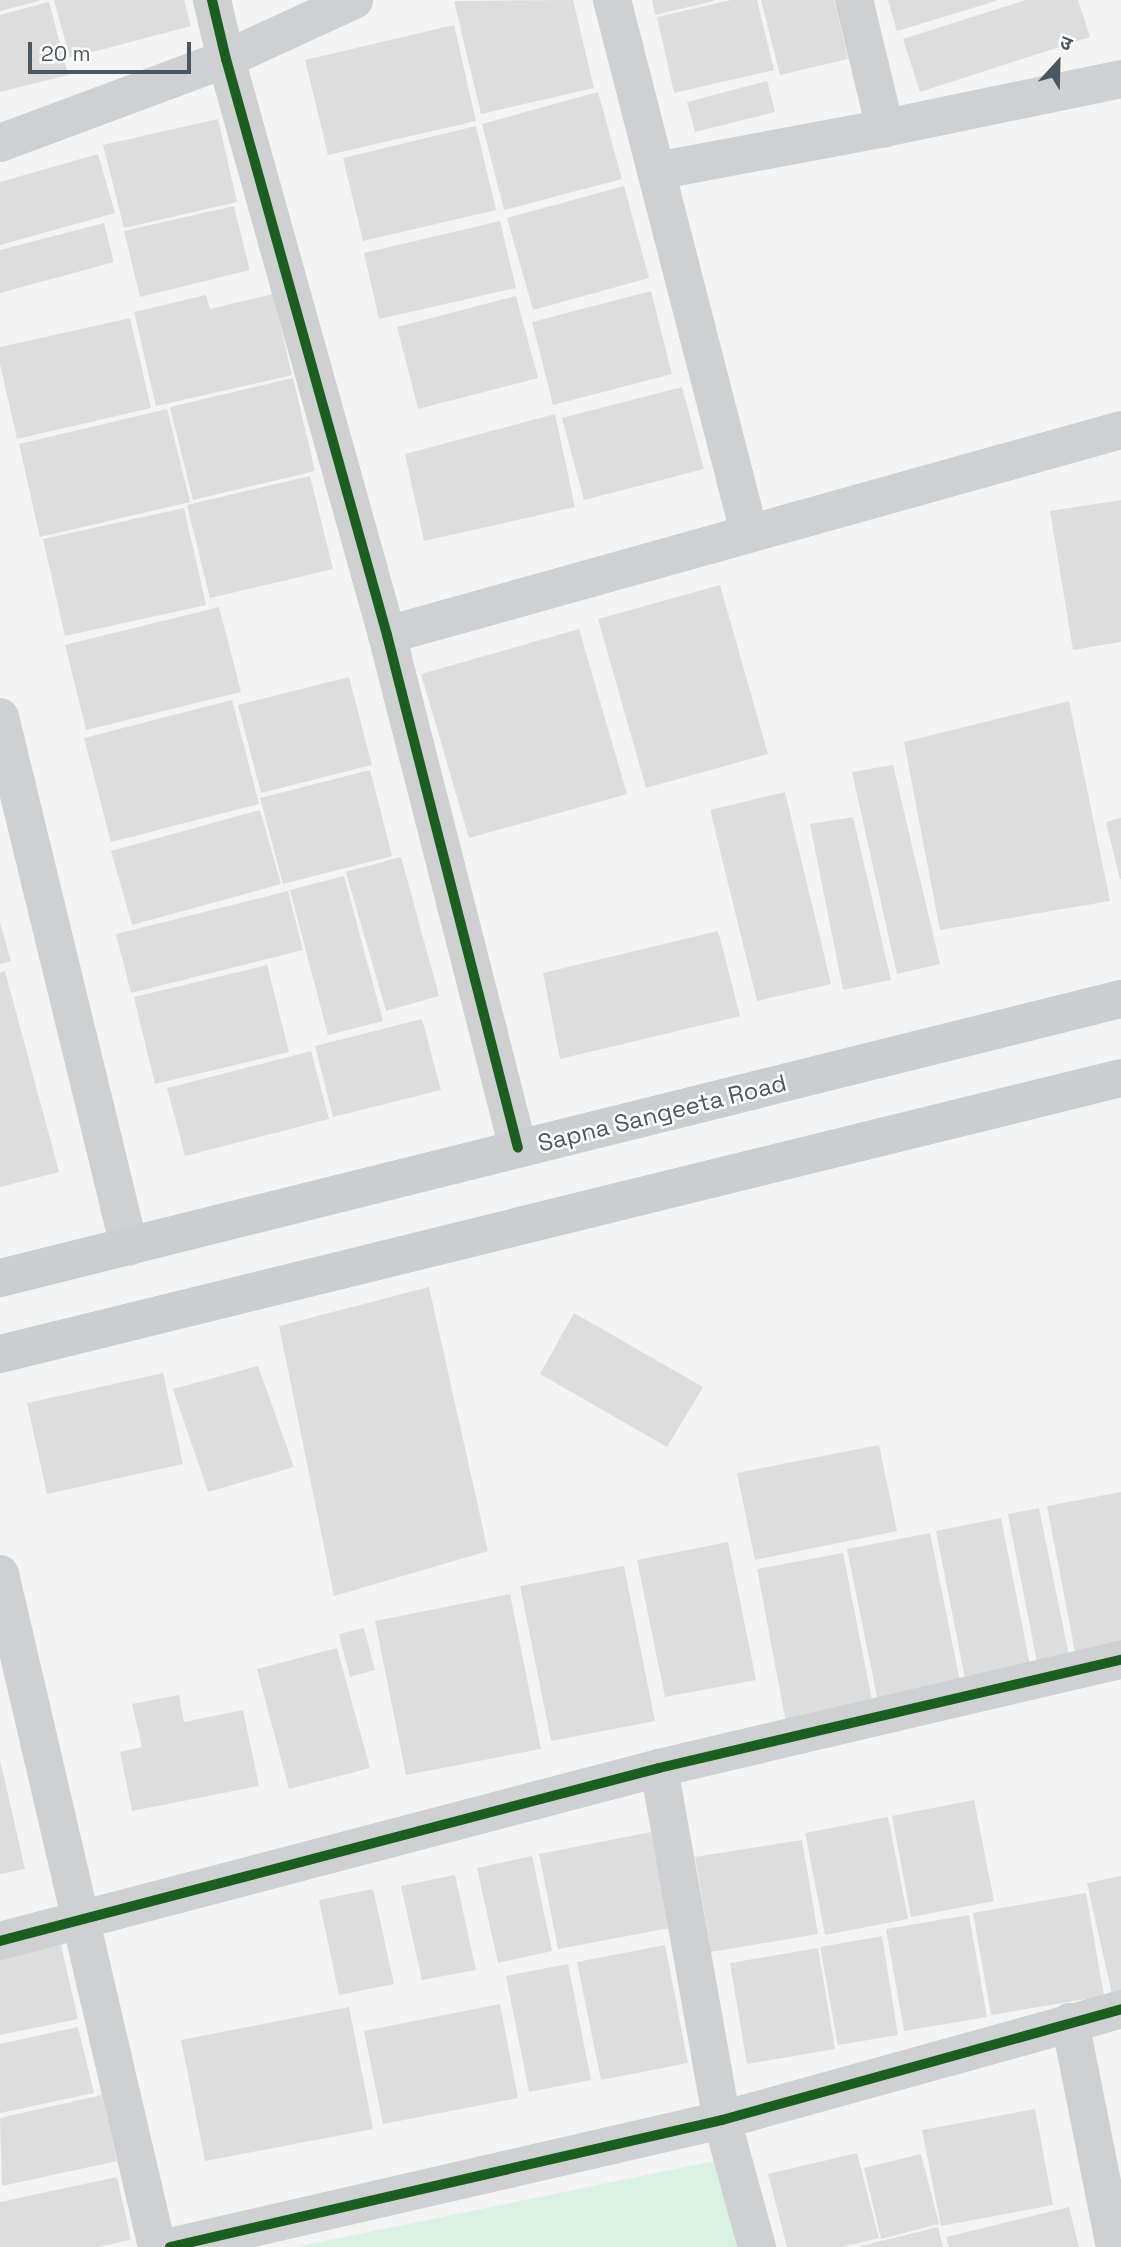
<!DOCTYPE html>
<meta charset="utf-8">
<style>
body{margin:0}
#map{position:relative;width:1121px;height:2247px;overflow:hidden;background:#f4f4f4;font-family:"Space Grotesk","Noto Sans Devanagari",sans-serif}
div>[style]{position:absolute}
.green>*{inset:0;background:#d9f2e3}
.building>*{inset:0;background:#ddddde}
.minor>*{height:38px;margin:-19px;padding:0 19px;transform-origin:19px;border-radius:19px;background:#ced0d2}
.major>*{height:38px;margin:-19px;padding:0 19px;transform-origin:19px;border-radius:19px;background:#caced1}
.cycleway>*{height:10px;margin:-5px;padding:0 5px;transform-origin:5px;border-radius:5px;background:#1b5e20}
span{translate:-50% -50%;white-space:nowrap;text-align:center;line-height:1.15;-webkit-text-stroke:5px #fff;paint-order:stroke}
.street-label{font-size:24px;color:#4a5661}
.north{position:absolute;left:1023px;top:28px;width:70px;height:70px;-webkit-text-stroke:5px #fff;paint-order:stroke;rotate:22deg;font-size:19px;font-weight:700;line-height:28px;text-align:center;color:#4a5661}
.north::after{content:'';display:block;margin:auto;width:24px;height:32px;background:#4a5661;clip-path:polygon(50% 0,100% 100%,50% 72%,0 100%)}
.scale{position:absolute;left:28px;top:42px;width:163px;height:32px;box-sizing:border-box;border:4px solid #4a5661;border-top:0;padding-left:9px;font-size:21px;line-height:24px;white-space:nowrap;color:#4a5661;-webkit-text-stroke:5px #fff;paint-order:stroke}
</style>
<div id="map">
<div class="green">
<div style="clip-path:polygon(714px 2161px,739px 2247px,296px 2247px)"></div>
</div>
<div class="building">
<div style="clip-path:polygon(0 0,39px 0,39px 1px,0 11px)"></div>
<div style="clip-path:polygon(54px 0,184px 0,191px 26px,70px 58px)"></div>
<div style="clip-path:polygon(573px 0,594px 88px,481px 114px,454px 1px)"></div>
<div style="clip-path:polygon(652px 0,713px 0,714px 1px,655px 15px)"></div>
<div style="clip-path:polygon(731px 0,757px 0,774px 70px,674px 93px,657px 17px)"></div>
<div style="clip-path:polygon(761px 0,834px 0,848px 59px,780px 75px)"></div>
<div style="clip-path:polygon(888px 0,996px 0,996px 1px,897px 31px)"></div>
<div style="clip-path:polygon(1026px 0,1078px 0,1090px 37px,920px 92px,903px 39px)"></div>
<div style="clip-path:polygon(49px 2px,68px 75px,0 92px,0 15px)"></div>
<div style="clip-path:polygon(454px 25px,476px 121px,328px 155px,305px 60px)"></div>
<div style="clip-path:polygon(767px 81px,775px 112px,695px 132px,687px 102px)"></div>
<div style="clip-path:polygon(598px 92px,622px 179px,504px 210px,482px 124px)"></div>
<div style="clip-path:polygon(218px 119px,237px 202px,124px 228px,103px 145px)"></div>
<div style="clip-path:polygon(476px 126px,496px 210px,363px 241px,343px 158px)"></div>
<div style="clip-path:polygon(98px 154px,115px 213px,0 245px,0 182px)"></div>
<div style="clip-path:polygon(624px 186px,649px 278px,533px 310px,507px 218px)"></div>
<div style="clip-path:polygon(234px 206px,250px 270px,140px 297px,124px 231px)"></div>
<div style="clip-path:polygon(500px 221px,516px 288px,379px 319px,364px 253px)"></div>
<div style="clip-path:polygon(104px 223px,114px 262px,0 293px,0 250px)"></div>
<div style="clip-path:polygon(651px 291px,672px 374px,553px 405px,532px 322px)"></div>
<div style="clip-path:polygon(273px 294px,292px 375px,156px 406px,134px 312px,206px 295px,210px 309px)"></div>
<div style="clip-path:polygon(516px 296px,538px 378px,418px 409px,397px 327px)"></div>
<div style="clip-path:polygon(130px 318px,151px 408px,17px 439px,0 364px,0 347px)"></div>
<div style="clip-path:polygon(293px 378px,315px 471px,193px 500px,170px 407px)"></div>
<div style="clip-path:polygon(682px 387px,704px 469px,584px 500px,562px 418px)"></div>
<div style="clip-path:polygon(167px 409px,190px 502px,40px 537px,19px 444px)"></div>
<div style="clip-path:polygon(555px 414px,575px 507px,424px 541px,405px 454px)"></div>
<div style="clip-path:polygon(310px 476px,333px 569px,210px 598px,187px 505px)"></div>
<div style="clip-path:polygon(1121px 500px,1121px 642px,1073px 650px,1050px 511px)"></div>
<div style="clip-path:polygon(184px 508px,206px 605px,65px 636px,43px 539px)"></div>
<div style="clip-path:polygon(720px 585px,768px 754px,646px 788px,598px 619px)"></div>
<div style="clip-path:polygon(219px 607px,241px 692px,86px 730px,65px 645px)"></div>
<div style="clip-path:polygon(579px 629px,627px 794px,469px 838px,421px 674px)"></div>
<div style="clip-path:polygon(349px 677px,372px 765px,261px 793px,238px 705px)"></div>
<div style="clip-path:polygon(232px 700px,259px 804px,111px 842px,84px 738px)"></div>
<div style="clip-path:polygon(1069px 701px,1110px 901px,940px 930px,904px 742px)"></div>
<div style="clip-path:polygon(893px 765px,940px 964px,897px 974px,852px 772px)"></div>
<div style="clip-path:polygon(370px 770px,392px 856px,283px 884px,260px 798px)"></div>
<div style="clip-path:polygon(785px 792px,831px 984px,757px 1001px,710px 810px)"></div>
<div style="clip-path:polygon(260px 810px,281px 884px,132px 925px,111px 851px)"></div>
<div style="clip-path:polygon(853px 817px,891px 980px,843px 990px,810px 824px)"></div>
<div style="clip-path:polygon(1121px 818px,1121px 879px,1120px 879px,1106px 822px)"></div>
<div style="clip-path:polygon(401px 857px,439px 996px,386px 1011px,346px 872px)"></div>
<div style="clip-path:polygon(344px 876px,383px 1021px,328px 1035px,290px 890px)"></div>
<div style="clip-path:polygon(288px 891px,303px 950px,131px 993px,116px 934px)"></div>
<div style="clip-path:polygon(0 923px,11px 961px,0 964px)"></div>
<div style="clip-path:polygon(718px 931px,740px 1016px,560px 1059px,543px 973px)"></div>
<div style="clip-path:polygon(267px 965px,289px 1052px,155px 1084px,134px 997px)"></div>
<div style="clip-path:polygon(5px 971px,59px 1172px,0 1187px,0 973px)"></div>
<div style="clip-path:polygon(422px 1019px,441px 1090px,333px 1117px,315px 1046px)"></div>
<div style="clip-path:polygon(311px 1051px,329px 1119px,185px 1156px,167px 1088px)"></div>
<div style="clip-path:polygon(429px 1287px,488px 1551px,334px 1596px,279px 1326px)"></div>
<div style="clip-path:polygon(574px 1313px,703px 1387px,667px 1447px,540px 1374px)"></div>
<div style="clip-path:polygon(258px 1366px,294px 1467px,208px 1492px,173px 1389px)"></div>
<div style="clip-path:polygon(163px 1373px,183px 1464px,47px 1494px,27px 1403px)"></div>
<div style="clip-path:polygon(879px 1445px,897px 1531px,755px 1560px,737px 1473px)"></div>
<div style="clip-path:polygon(1121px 1492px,1121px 1643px,1075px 1652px,1047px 1506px)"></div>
<div style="clip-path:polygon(1039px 1508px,1069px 1656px,1037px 1662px,1008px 1514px)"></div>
<div style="clip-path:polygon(1001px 1518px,1031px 1670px,966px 1683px,936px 1531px)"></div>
<div style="clip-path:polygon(930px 1533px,962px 1691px,879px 1707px,847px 1549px)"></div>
<div style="clip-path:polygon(728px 1542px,756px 1680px,665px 1697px,637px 1560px)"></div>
<div style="clip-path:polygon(843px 1553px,873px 1706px,786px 1723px,757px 1569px)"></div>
<div style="clip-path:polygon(624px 1566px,655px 1721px,551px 1741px,520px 1586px)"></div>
<div style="clip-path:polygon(510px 1594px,541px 1749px,406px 1775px,375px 1621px)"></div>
<div style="clip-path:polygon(364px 1628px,375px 1670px,350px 1677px,339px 1634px)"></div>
<div style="clip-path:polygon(337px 1648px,370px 1768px,289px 1789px,257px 1669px)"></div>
<div style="clip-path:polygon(179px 1695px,184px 1722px,243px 1710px,259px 1786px,132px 1811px,120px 1752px,142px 1747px,132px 1704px)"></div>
<div style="clip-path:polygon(0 1760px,25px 1869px,0 1874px)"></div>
<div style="clip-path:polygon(974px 1800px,994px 1901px,911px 1917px,892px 1816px)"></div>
<div style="clip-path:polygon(888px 1817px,908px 1919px,825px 1935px,805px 1833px)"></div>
<div style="clip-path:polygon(651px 1832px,670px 1928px,558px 1949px,539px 1854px)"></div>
<div style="clip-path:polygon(802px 1840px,818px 1934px,711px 1952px,695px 1857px)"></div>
<div style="clip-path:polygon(532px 1856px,552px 1951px,498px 1963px,477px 1868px)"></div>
<div style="clip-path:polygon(455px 1875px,476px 1970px,422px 1980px,401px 1886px)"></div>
<div style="clip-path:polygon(1121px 1876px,1121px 1992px,1112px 1994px,1087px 1883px)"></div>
<div style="clip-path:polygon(373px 1889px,394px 1984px,339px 1995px,319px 1900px)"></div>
<div style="clip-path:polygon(1086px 1893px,1104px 1996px,991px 2015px,973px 1913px)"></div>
<div style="clip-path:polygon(969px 1915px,987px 2017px,904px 2031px,886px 1929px)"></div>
<div style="clip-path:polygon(882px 1936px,898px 2035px,838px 2045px,820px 1947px)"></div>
<div style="clip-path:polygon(61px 1945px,78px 2019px,0 2035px,0 1958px)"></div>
<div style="clip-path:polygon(665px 1945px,688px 2063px,601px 2080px,577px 1962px)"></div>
<div style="clip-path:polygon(818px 1948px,835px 2049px,747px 2064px,730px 1963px)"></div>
<div style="clip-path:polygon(568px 1964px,591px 2080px,529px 2092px,506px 1976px)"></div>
<div style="clip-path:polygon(500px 2004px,518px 2098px,383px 2124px,364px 2031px)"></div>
<div style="clip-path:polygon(349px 2007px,373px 2129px,205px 2161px,181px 2040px)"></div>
<div style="clip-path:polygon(78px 2027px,94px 2093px,0 2113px,0 2044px)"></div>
<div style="clip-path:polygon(102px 2095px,117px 2161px,2px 2186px,0 2118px)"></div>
<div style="clip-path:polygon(1035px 2109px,1053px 2205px,941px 2226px,922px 2130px)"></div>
<div style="clip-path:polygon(857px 2153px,879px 2238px,842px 2247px,787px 2247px,768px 2174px)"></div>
<div style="clip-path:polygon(921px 2154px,939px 2224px,881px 2239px,864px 2168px)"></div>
<div style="clip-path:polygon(117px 2177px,131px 2240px,97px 2247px,0 2247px,0 2202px)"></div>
<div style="clip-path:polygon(1069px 2207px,1079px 2247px,949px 2247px,946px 2237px)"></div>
<div style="clip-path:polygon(938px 2227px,943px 2247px,861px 2247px,861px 2246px)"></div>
</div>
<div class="minor">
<div style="left:212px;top:0;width:61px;rotate:76.7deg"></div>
<div style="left:226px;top:59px;width:598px;rotate:74.38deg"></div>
<div style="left:387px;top:635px;width:529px;rotate:75.68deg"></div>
<div style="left:612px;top:0;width:549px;rotate:75.56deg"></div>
<div style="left:854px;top:0;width:132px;rotate:76.4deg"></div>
<div style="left:885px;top:128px;width:241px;rotate:-11.7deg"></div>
<div style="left:0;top:143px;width:241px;rotate:-20.4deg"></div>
<div style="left:226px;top:59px;width:141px;rotate:-24.7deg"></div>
<div style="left:656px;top:171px;width:233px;rotate:-10.6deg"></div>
<div style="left:387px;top:635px;width:762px;rotate:-15.6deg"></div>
<div style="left:0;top:717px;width:545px;rotate:76.3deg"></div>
<div style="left:0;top:1574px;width:691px;rotate:76.87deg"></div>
<div style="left:659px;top:1768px;width:358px;rotate:79.9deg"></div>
<div style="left:722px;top:2120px;width:132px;rotate:74.6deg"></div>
<div style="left:0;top:1941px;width:681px;rotate:-14.71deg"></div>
<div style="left:659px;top:1768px;width:474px;rotate:-13.2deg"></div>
<div style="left:1070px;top:2022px;width:229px;rotate:78.7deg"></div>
<div style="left:170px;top:2247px;width:566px;rotate:-12.96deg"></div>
<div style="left:722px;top:2120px;width:414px;rotate:-15.5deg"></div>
</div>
<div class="major">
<div style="left:0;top:1278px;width:1155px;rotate:-13.98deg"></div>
<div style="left:0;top:1354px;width:1154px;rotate:-13.83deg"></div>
</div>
<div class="cycleway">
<div style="left:212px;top:0;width:61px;rotate:76.7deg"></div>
<div style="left:226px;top:59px;width:598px;rotate:74.38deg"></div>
<div style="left:387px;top:635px;width:529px;rotate:75.68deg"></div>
<div style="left:0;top:1941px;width:681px;rotate:-14.71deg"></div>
<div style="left:659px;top:1768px;width:474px;rotate:-13.2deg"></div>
<div style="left:170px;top:2247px;width:566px;rotate:-12.96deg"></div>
<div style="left:722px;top:2120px;width:414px;rotate:-15.5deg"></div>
</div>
<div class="street-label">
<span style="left:662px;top:1113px;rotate:-14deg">Sapna Sangeeta Road</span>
</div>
<div class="north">उ</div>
<div class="scale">20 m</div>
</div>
